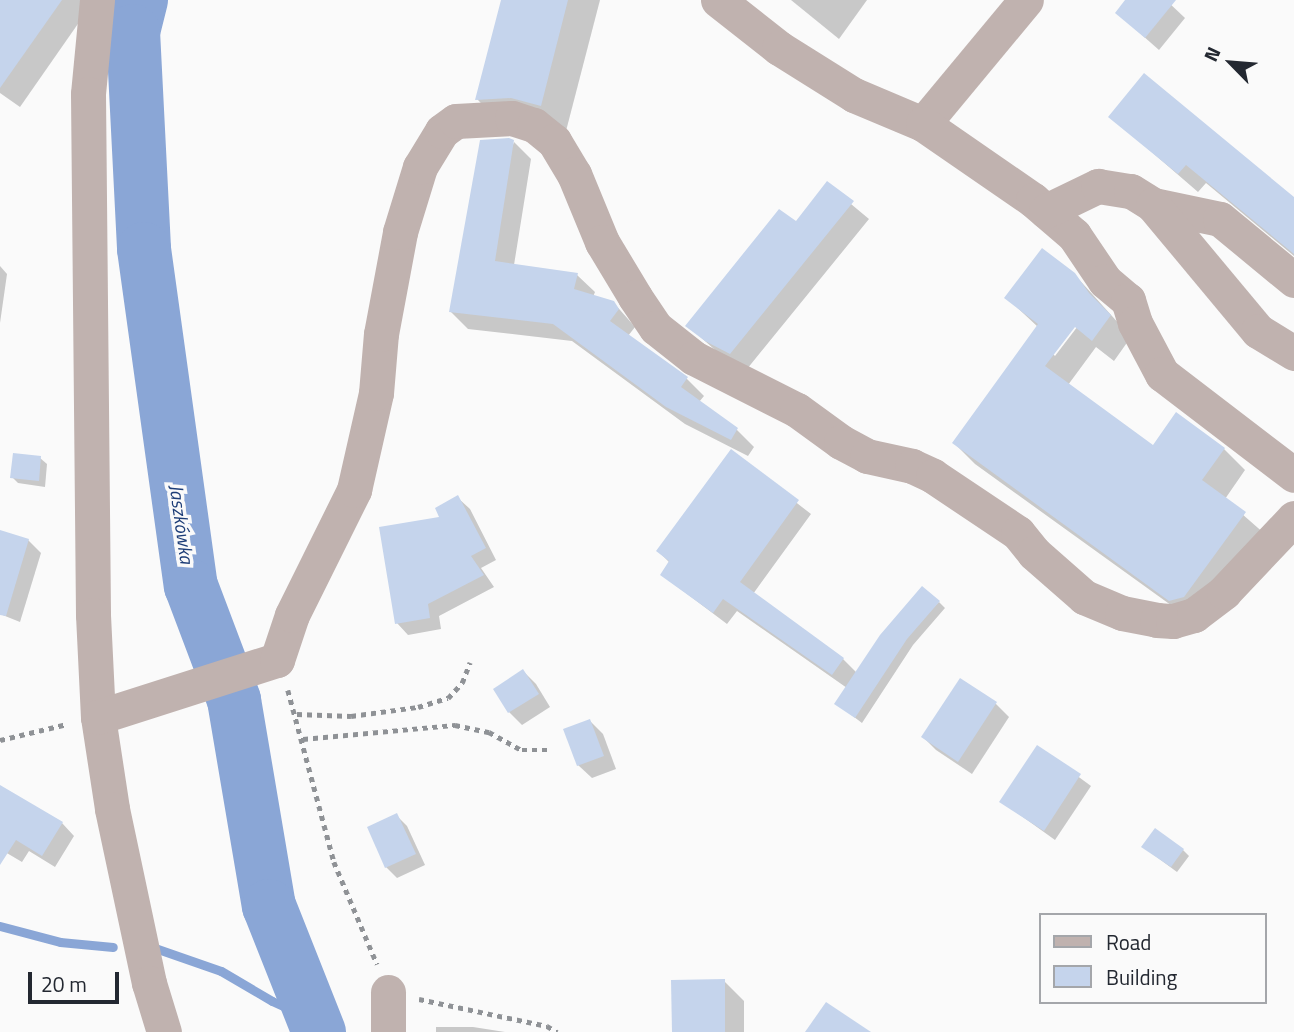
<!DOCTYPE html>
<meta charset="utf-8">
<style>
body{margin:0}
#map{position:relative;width:1294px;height:1032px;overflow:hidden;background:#fafafa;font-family:"Titillium Web",sans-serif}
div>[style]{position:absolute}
.shadow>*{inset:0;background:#0003}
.stream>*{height:9px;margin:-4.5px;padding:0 4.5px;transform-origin:4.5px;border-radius:4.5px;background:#8aa6d6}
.river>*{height:54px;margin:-27px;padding:0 27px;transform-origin:27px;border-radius:27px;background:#8aa6d6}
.building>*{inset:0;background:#c5d4ec}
.path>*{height:4.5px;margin-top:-2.25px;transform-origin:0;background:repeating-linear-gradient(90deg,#8f9296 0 5px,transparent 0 10px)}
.minor>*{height:35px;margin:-17.5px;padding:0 17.5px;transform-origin:17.5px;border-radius:17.5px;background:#c0b2af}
span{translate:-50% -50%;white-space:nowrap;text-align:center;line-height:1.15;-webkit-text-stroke:7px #fafafa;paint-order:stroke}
.water-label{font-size:19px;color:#1d3d77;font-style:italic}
.legend{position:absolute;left:1039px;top:913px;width:228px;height:91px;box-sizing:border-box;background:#fafafa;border:2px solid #a4a6aa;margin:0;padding:9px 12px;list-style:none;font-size:21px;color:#232831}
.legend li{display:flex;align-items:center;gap:14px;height:35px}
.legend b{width:35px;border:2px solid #a4a6aa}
.north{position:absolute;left:1196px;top:28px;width:70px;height:70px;-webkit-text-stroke:5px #fafafa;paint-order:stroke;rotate:295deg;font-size:19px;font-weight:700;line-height:28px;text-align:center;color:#232831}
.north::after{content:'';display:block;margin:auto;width:24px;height:32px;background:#232831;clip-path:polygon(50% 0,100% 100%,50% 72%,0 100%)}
.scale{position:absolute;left:28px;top:972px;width:91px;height:32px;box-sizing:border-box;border:4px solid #232831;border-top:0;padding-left:9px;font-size:21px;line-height:24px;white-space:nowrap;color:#232831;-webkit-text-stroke:5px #fafafa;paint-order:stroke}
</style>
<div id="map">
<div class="shadow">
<div style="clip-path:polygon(7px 0,81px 0,89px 8px,20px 107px,0 93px,0 10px)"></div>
<div style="clip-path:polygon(503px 0,600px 0,566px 131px,502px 125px,477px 99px)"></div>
<div style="clip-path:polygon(791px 0,867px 0,839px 39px)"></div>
<div style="clip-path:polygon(1127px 0,1166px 0,1185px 18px,1159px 50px,1117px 13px)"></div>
<div style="clip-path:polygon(1110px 116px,1294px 199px,1294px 256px,1206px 183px,1198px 192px)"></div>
<div style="clip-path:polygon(514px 142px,531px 159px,514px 265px,577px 275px,595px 292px,593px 297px,613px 302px,635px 327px,628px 336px,687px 379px,704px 396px,699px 402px,737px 430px,754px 447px,748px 456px,685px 424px,572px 341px,468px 329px,451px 312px)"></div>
<div style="clip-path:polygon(827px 184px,869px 219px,747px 369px,723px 357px,688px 326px,796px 224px)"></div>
<div style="clip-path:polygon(0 266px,7px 274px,0 323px)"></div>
<div style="clip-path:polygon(evenodd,1074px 274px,1131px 337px,1114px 361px,1096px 347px,1068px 385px,1153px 447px,1224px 449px,1245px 470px,1225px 499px,1266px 535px,1193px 621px,975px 464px,954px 443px,1038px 327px,1007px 298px,1074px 274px,1078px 319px,1081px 322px,1055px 356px,1053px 354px,1078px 319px)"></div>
<div style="clip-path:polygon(731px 452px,811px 514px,753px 594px,843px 659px,857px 673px,939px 602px,945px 608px,913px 645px,862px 723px,837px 704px,847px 688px,737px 611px,727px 624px,662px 575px,670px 563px,658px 551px)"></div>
<div style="clip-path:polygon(40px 458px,47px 464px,45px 487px,18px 483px,12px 477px)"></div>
<div style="clip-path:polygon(458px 498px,470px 509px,496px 560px,481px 568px,494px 587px,439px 616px,441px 629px,408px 635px,397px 623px,442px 518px)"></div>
<div style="clip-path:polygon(0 537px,28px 540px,41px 553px,20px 622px,0 614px)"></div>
<div style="clip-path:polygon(523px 671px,536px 684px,550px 707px,522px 725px,509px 712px)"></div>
<div style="clip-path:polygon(961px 680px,996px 704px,1009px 717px,972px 774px,936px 750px,923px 737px)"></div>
<div style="clip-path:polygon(590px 721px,603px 734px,616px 769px,592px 778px,578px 765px)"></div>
<div style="clip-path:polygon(1038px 747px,1091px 786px,1055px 840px,1002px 802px)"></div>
<div style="clip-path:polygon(0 789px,62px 823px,74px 836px,55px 867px,29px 851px,22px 862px,0 849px)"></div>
<div style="clip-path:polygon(397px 816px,407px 826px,425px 865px,397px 878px,386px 867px,369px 828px)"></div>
<div style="clip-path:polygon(1143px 847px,1183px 850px,1189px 856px,1177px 872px)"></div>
<div style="clip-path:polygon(724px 981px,744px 1001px,744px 1032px,674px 1032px)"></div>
<div style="clip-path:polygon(436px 1027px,473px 1027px,505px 1032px,436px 1032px)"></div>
</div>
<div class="stream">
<div style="left:0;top:926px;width:62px;rotate:14.9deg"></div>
<div style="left:60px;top:942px;width:53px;rotate:5.4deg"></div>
<div style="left:152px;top:947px;width:73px;rotate:19.2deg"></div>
<div style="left:221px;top:971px;width:59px;rotate:30.5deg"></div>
<div style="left:272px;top:1001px;width:48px;rotate:24.4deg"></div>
</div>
<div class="river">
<div style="left:141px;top:0;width:32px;rotate:104deg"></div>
<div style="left:133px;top:31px;width:218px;rotate:87.1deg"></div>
<div style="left:144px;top:249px;width:340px;rotate:82.1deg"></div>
<div style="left:191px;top:586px;width:122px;rotate:69.3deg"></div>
<div style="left:234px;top:700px;width:209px;rotate:80.4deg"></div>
<div style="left:269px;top:906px;width:136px;rotate:68.4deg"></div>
</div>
<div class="building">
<div style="clip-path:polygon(0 0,62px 0,0 88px)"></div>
<div style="clip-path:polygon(501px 0,568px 0,541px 106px,511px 98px,475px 100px)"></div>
<div style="clip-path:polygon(1125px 0,1176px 0,1145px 38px,1115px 13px)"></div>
<div style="clip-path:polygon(1144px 73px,1294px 197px,1294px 254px,1186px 165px,1178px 174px,1108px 117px)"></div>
<div style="clip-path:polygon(509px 138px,514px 140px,495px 261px,578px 273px,574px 289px,614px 301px,619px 309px,610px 321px,688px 377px,681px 387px,738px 428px,731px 440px,666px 407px,553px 324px,449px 312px,480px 140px)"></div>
<div style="clip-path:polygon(827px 181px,854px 201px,730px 354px,705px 341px,685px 326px,779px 209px,796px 221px)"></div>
<div style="clip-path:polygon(1042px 248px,1075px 273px,1089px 293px,1111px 315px,1092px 341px,1075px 327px,1045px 366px,1153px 445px,1176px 412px,1225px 448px,1202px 480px,1246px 512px,1184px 597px,1169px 601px,952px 443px,1038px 324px,1004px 298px)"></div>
<div style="clip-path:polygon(731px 449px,799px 500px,740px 582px,844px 658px,832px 675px,723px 599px,713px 613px,660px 575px,669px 561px,656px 551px)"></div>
<div style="clip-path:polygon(13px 453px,41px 456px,39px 481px,10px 478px)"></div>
<div style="clip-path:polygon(458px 495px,486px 548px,471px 556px,484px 575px,428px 604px,430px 618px,395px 624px,379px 527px,439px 517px,435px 508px)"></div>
<div style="clip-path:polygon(0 530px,29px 539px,6px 616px,0 615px)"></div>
<div style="clip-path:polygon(922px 586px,940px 601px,907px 639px,855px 718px,834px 704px,880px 635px)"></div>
<div style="clip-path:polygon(523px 669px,539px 694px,508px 713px,493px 689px)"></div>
<div style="clip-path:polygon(960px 678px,997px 702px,958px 762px,921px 737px)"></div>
<div style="clip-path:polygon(590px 719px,604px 756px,577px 766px,563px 729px)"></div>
<div style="clip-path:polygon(1037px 745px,1081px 774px,1044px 831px,999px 802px)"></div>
<div style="clip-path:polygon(0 785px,63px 822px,42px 856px,16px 840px,0 865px)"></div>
<div style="clip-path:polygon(397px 813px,416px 854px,385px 868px,367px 827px)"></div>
<div style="clip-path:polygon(1155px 828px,1184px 849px,1171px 867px,1141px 847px)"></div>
<div style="clip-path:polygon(725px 979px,725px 1032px,672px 1032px,671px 980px)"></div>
<div style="clip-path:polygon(826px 1002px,871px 1032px,805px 1032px)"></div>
</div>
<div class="path">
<div style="left:288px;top:690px;width:178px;rotate:75deg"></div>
<div style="left:334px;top:862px;width:111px;rotate:67.1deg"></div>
<div style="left:297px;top:714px;width:54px;rotate:2.1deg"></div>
<div style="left:351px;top:716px;width:68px;rotate:-7.7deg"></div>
<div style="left:418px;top:707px;width:31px;rotate:-17deg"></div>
<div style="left:448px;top:698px;width:21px;rotate:-47deg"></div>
<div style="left:462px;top:683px;width:22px;rotate:-69deg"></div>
<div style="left:303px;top:739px;width:153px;rotate:-5.3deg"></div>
<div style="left:455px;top:725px;width:35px;rotate:12deg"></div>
<div style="left:489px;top:732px;width:38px;rotate:29deg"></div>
<div style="left:522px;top:750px;width:30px"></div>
<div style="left:0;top:740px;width:69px;rotate:-13.4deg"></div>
<div style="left:419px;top:999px;width:131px;rotate:11.9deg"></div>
<div style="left:547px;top:1026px;width:12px;rotate:31deg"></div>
</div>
<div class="minor">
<div style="left:97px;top:0;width:94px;rotate:95.5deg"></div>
<div style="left:88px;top:94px;width:521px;rotate:89.45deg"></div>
<div style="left:93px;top:615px;width:102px;rotate:87.2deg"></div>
<div style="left:98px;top:717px;width:93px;rotate:81.3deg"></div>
<div style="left:112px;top:809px;width:178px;rotate:78deg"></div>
<div style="left:149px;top:983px;width:51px;rotate:73deg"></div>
<div style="left:718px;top:0;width:78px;rotate:38.2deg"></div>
<div style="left:779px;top:48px;width:89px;rotate:32.1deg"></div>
<div style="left:854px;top:95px;width:75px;rotate:22.8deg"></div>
<div style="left:923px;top:124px;width:161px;rotate:-50.3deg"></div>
<div style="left:923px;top:124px;width:134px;rotate:34.6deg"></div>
<div style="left:1033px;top:200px;width:54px;rotate:40.5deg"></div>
<div style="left:1074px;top:235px;width:55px;rotate:56deg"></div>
<div style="left:1105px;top:281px;width:30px;rotate:40deg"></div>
<div style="left:1128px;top:300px;width:24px;rotate:73deg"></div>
<div style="left:1135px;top:323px;width:58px;rotate:62.1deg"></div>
<div style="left:1162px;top:374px;width:166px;rotate:37.4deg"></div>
<div style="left:1153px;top:205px;width:68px;rotate:11.8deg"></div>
<div style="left:1220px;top:219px;width:96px;rotate:39.5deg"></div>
<div style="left:1046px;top:211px;width:58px;rotate:-25.7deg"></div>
<div style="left:1098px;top:186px;width:33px;rotate:9deg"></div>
<div style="left:1131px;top:191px;width:26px;rotate:32deg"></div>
<div style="left:1153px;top:205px;width:164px;rotate:50.2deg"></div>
<div style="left:1258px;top:331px;width:42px;rotate:31.4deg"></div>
<div style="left:98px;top:717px;width:188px;rotate:-17.7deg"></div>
<div style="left:277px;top:660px;width:47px;rotate:-71.6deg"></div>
<div style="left:292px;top:615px;width:140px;rotate:-63.6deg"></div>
<div style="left:354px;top:490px;width:99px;rotate:-77.2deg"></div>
<div style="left:376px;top:393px;width:59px;rotate:-85.2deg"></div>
<div style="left:381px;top:334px;width:104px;rotate:-79.4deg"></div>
<div style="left:400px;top:232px;width:68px;rotate:-72.9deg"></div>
<div style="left:420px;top:167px;width:42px;rotate:-58.6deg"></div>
<div style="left:442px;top:131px;width:17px;rotate:-36deg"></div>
<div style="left:456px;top:121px;width:56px;rotate:-3.1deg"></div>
<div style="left:512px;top:118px;width:23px;rotate:18deg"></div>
<div style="left:534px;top:125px;width:26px;rotate:39deg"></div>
<div style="left:554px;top:141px;width:39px;rotate:59deg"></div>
<div style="left:574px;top:174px;width:74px;rotate:67.6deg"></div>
<div style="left:602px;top:242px;width:64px;rotate:59deg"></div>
<div style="left:635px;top:297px;width:37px;rotate:56deg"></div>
<div style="left:656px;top:328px;width:48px;rotate:38.3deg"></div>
<div style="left:694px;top:358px;width:115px;rotate:26.8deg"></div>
<div style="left:797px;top:410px;width:54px;rotate:36deg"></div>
<div style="left:841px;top:442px;width:30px;rotate:28deg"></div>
<div style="left:867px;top:456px;width:46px;rotate:12.5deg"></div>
<div style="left:912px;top:466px;width:23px;rotate:25deg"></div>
<div style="left:933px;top:476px;width:102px;rotate:33.8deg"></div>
<div style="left:1018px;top:533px;width:26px;rotate:51deg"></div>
<div style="left:1034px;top:553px;width:67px;rotate:41.3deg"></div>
<div style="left:1084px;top:597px;width:41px;rotate:22.8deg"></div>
<div style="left:1122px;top:613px;width:36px;rotate:11deg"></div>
<div style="left:1157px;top:620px;width:16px;rotate:4deg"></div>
<div style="left:1173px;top:621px;width:22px;rotate:-16deg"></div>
<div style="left:1194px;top:615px;width:38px;rotate:-37deg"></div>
<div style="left:1224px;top:592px;width:102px;rotate:-46.6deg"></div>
<div style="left:388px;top:1032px;width:40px;rotate:-90deg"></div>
</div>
<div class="water-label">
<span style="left:182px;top:524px;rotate:82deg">Jaszkówka</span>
</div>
<ul class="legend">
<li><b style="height:9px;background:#c0b2af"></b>Road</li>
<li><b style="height:19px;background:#c5d4ec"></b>Building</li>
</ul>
<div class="north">N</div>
<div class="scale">20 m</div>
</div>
